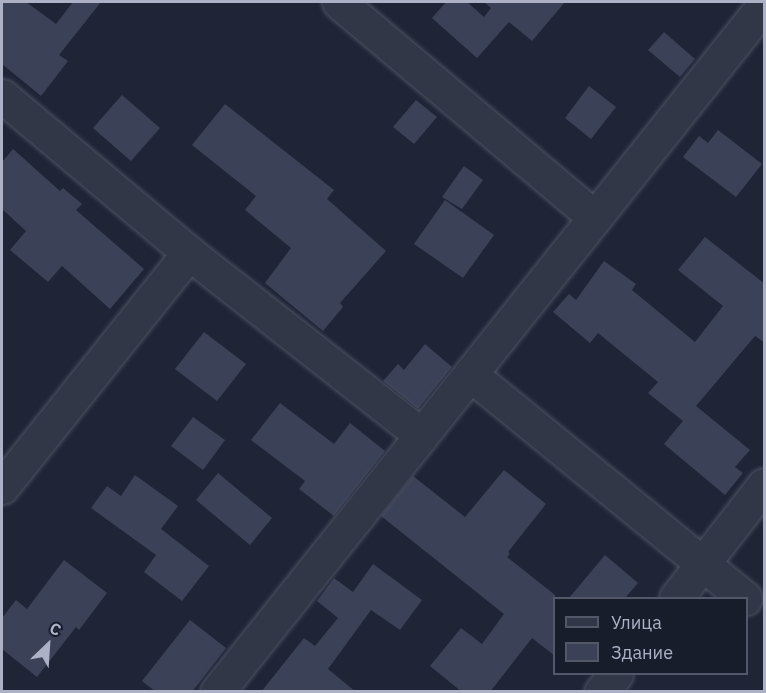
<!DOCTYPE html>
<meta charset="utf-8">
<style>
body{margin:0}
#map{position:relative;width:766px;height:693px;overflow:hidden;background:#1f2537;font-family:"IBM Plex Sans",sans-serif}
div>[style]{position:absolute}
.building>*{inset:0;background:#3b4258}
.roads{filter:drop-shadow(0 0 2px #4d5263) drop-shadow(0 0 2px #4d5263)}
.minor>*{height:33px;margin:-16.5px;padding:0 16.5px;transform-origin:16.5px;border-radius:16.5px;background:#323748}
span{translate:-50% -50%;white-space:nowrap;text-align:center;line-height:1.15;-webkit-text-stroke:4.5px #181d2c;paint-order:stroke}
.frame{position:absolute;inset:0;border:3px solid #acb1c5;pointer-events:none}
.legend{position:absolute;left:553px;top:597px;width:195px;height:78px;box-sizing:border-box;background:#181d2c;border:2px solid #535869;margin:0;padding:8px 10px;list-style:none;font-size:18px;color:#acb1c5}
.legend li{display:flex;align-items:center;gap:12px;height:30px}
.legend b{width:30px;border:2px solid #535869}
.north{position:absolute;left:18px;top:615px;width:60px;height:60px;-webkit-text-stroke:4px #181d2c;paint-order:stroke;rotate:25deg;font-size:16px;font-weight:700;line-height:24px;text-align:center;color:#acb1c5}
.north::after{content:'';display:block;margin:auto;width:21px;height:27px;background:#acb1c5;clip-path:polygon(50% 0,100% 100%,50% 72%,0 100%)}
</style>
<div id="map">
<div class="building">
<div style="clip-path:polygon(2px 2px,26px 2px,56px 24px,73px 2px,101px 2px,59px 55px,68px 61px,41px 96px,2px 64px)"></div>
<div style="clip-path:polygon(446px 2px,467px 2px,484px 17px,491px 8px,484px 2px,565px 2px,532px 41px,509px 22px,477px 58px,432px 18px)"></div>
<div style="clip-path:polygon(664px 32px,695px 59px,680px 77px,648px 50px)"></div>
<div style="clip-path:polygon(589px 86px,616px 107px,591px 139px,565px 118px)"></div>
<div style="clip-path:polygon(122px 95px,160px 128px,131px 161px,93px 128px)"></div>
<div style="clip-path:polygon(416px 100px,437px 117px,414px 144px,393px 127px)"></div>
<div style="clip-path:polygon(225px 104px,334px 190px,327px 199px,386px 251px,340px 303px,343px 307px,323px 331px,265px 283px,291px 248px,245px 210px,256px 196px,192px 145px)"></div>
<div style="clip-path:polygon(718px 130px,762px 164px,736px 197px,683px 157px,699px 136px,708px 143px)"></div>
<div style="clip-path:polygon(13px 149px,60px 191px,63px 188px,82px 204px,76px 210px,144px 269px,110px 309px,62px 266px,48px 282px,10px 250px,26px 231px,2px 209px,2px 162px)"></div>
<div style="clip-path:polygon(464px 166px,483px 180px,462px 209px,442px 197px)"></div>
<div style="clip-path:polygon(445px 200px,494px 235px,463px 278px,414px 244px)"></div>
<div style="clip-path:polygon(705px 237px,765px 284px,765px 343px,755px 336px,696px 406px,750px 450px,735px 467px,743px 473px,725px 495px,664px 444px,683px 421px,648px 393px,658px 382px,598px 333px,590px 343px,553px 312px,569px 294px,576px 300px,604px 261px,636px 284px,632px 290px,695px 342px,723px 306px,678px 270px)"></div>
<div style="clip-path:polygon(204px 332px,246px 364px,217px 401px,175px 369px)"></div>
<div style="clip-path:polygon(425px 344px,452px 367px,418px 409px,383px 381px,398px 364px,404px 370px)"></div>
<div style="clip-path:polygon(280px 403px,334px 444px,350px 423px,385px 451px,334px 516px,299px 489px,305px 481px,251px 440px)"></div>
<div style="clip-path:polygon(193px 417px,225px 440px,203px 470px,171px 446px)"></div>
<div style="clip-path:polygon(504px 470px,546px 504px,508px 552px,510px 554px,507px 557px,555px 595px,555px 656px,532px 638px,490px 692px,462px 692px,430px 666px,461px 628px,482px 644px,504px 614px,381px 516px,413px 476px,465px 517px)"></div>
<div style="clip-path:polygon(218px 473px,272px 518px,250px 545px,196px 500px)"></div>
<div style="clip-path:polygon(135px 475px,178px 506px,161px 529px,209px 566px,182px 601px,144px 572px,156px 555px,91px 508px,107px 486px,121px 496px)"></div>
<div style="clip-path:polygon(605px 555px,638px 583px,625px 598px,569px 598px)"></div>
<div style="clip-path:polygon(64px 560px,107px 593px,79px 630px,76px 627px,37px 677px,2px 649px,2px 618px,16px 600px,27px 609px)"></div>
<div style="clip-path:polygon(373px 564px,422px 600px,400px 630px,371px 610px,328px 669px,356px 692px,261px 692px,304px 638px,315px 646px,338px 618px,317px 601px,334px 578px,353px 592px)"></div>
<div style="clip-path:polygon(190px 620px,226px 648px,192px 692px,156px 692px,142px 681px)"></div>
</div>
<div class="roads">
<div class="minor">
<div style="left:339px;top:2px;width:334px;rotate:40.1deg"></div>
<div style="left:2px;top:96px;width:244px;rotate:40deg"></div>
<div style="left:189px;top:253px;width:295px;rotate:38.1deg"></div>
<div style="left:470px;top:374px;width:355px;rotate:39.2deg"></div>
<div style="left:2px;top:487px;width:300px;rotate:-51.4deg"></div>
<div style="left:676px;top:598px;width:143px;rotate:-52.1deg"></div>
<div style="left:217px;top:692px;width:878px;rotate:-51.47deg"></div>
<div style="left:601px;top:692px;width:23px;rotate:-50deg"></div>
</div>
</div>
<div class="frame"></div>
<ul class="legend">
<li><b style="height:8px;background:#323748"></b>Улица</li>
<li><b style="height:16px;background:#3b4258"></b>Здание</li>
</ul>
<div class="north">С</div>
</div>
